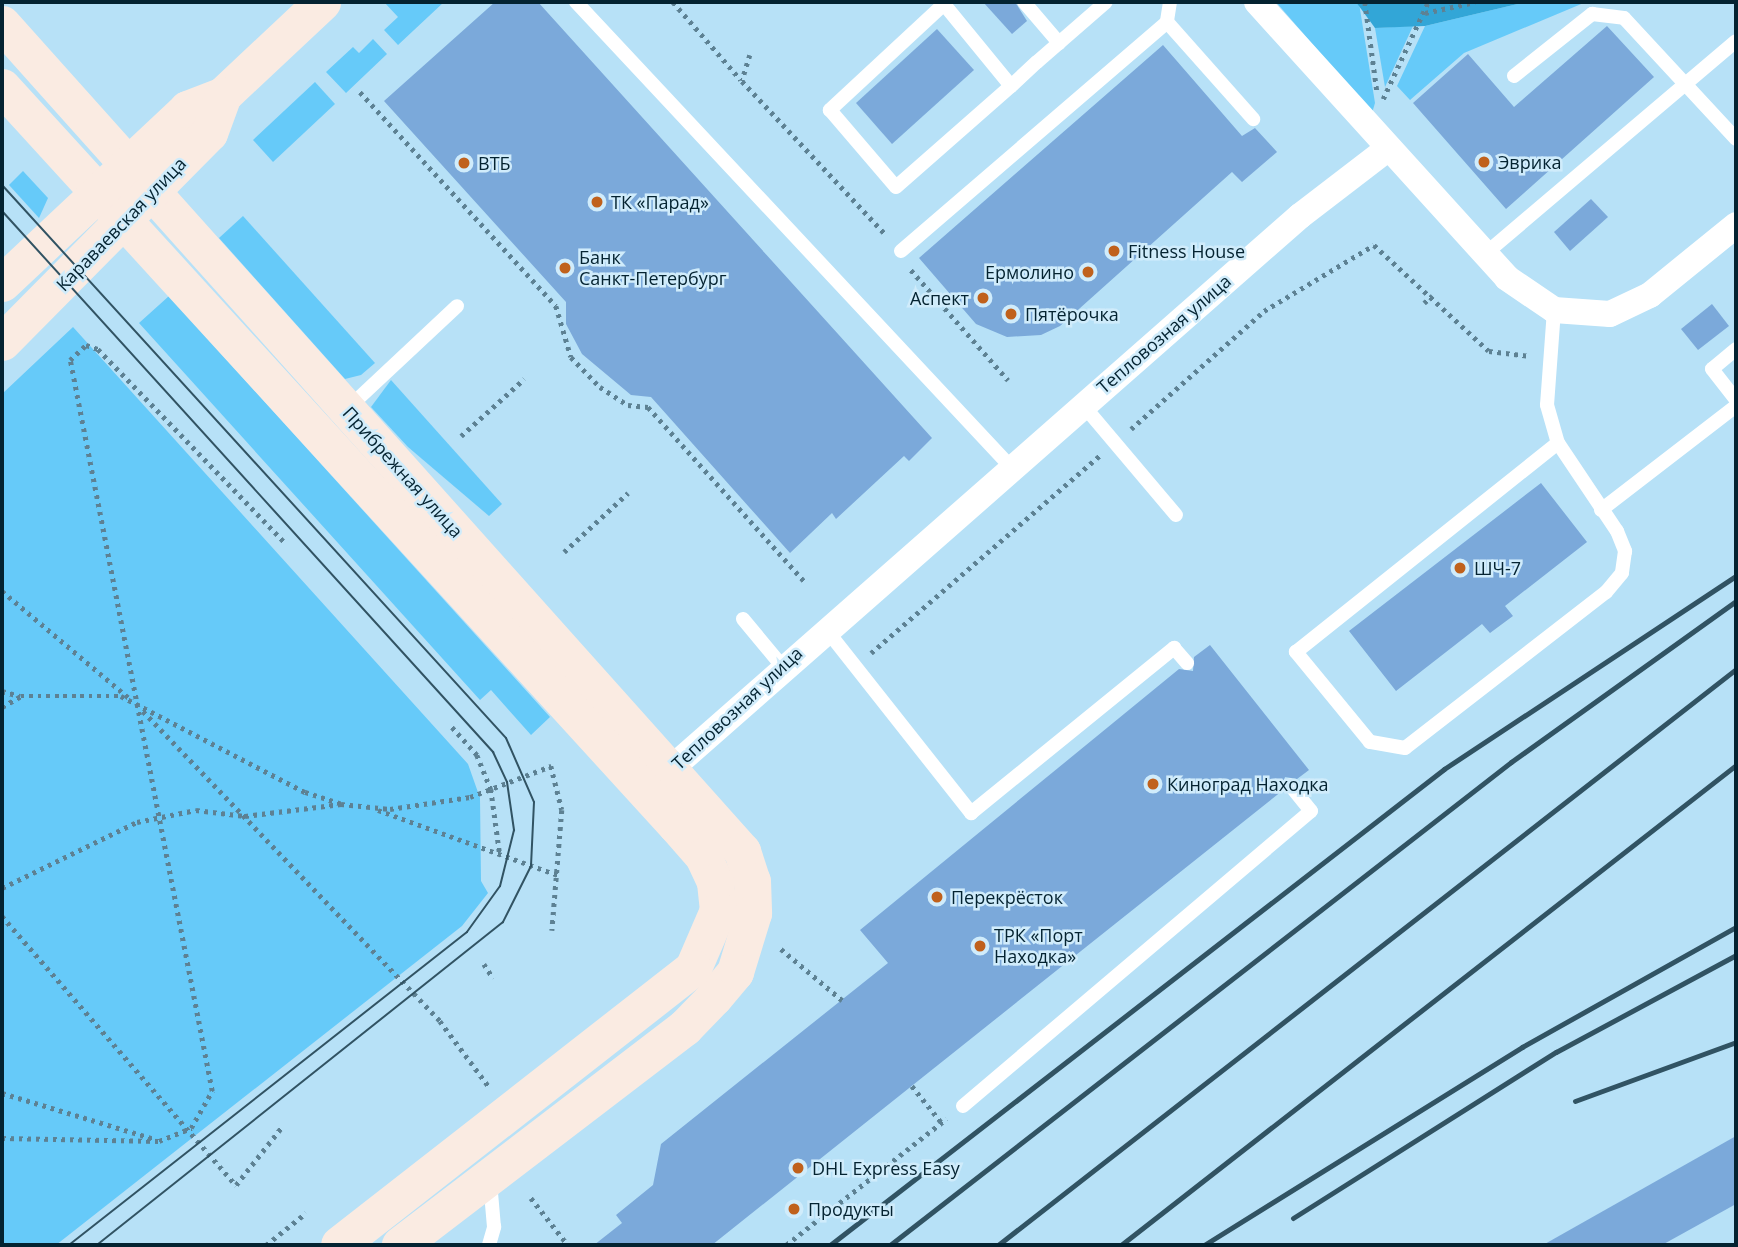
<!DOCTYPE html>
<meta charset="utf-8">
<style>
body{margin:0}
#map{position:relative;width:1738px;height:1247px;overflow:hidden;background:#b7e1f7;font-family:"Open Sans",sans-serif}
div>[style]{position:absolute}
.green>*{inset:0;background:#66caf9}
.forest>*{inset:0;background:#32a6d7}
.building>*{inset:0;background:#7ba9da}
.path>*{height:4.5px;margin-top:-2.25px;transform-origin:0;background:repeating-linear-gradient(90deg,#5d8193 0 3.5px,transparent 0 8.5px)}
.lane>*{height:14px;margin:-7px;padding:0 7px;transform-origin:7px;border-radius:7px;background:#fff}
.street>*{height:26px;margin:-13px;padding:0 13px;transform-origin:13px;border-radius:13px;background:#fff}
.secondary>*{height:37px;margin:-18.5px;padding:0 18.5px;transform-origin:18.5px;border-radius:18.5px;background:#faebe2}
.tram>*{height:2px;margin:-1px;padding:0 1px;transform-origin:1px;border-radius:1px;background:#315363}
.rail>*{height:5px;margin:-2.5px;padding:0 2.5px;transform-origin:2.5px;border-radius:2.5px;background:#315363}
.dots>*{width:19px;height:19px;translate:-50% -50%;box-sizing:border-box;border:4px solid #d0ecfb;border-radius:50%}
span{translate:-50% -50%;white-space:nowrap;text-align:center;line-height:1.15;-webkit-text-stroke:5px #d0ecfb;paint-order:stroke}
.poi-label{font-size:18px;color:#042331}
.left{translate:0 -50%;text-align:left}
.right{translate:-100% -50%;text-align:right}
.street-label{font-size:18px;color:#042331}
.frame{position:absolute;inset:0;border:4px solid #042331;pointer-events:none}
</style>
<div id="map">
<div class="green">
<div style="clip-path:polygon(384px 2px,444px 2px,398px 45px,384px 30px,398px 17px)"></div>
<div style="clip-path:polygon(1276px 2px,1359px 3px,1375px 103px,1372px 113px)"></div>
<div style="clip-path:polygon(1526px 2px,1586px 2px,1464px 53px,1410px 100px,1397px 86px,1425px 26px)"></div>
<div style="clip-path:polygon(1413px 26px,1385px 87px,1375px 28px)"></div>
<div style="clip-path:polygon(373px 39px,387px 54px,346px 93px,326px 72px,353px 47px,359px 53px)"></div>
<div style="clip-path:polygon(315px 82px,335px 104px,273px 162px,253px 140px)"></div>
<div style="clip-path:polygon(23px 171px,48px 198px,39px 218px,9px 185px)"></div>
<div style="clip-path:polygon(243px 216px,375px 363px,361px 375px,345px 379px,219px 238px)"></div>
<div style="clip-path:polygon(169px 296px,550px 717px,531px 735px,491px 690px,480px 700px,139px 323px)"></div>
<div style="clip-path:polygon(73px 327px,468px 764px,480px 798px,481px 881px,488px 893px,462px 926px,56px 1245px,2px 1245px,2px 394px)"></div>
<div style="clip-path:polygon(391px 380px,502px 504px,489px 516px,408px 447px,371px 407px)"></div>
</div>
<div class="forest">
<div style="clip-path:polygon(1356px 2px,1526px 2px,1425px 26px,1375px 28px)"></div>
</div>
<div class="building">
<div style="clip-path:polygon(495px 2px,538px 2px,932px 438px,909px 461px,904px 456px,836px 519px,832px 513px,790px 553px,651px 397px,631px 395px,582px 354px,566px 324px,566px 302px,384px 101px)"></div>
<div style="clip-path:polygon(983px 2px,1015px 2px,1027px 21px,1012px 34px)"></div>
<div style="clip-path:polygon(1607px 26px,1654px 77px,1506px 209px,1413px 103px,1468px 54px,1514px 107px)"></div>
<div style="clip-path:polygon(937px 29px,974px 70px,892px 144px,856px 103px)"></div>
<div style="clip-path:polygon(1163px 45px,1242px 136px,1255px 128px,1277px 152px,1242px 182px,1232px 172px,1060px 326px,1041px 335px,1007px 337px,976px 324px,919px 258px)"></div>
<div style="clip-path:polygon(1591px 199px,1608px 217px,1570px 251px,1554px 232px)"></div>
<div style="clip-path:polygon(1712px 304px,1729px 326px,1698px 350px,1681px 329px)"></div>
<div style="clip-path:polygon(1541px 483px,1587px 542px,1505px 606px,1513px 616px,1490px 633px,1482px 624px,1396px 691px,1349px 631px)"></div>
<div style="clip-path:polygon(1210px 645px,1309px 770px,1297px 779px,1285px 777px,1282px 791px,712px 1245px,594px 1245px,622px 1223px,616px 1215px,653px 1185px,661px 1144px,888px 963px,860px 930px,1179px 669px,1193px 671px,1194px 657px)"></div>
<div style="clip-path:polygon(1736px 1136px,1736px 1204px,1662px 1245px,1543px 1245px)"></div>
</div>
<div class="path">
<div style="left:673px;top:2px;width:103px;rotate:48.9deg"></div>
<div style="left:1365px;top:2px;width:90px;rotate:82.3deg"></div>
<div style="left:1425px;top:13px;width:51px;rotate:-12.4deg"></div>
<div style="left:750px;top:55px;width:27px;rotate:107deg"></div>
<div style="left:742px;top:81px;width:211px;rotate:46.9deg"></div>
<div style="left:360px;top:92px;width:290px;rotate:47.5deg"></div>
<div style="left:556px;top:306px;width:53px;rotate:73.6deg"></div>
<div style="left:571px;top:357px;width:42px;rotate:46deg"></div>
<div style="left:600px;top:387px;width:33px;rotate:33deg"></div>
<div style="left:628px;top:405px;width:20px;rotate:6deg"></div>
<div style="left:648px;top:407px;width:234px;rotate:48.1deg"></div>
<div style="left:1383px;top:99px;width:107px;rotate:-65.1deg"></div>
<div style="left:911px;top:270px;width:147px;rotate:48.6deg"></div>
<div style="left:1424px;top:303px;width:11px;rotate:-41deg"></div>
<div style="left:1131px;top:429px;width:178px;rotate:-41.6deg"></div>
<div style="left:1264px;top:311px;width:128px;rotate:-31deg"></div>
<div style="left:1374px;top:245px;width:156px;rotate:42.7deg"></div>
<div style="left:1489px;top:351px;width:41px;rotate:7deg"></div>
<div style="left:461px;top:436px;width:85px;rotate:-42.1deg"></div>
<div style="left:564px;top:552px;width:87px;rotate:-42.7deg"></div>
<div style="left:2px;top:591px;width:166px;rotate:40.1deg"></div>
<div style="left:871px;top:653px;width:303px;rotate:-40.8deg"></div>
<div style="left:2px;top:691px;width:19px;rotate:16deg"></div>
<div style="left:2px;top:707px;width:22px;rotate:-30deg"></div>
<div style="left:21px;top:696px;width:100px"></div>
<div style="left:121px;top:696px;width:208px;rotate:27.6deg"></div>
<div style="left:305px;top:792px;width:38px;rotate:18deg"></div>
<div style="left:341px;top:804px;width:49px;rotate:5.8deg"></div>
<div style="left:390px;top:809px;width:81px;rotate:-8.5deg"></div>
<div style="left:470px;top:797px;width:87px;rotate:-20.9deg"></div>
<div style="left:551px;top:766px;width:45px;rotate:76deg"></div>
<div style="left:562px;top:810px;width:121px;rotate:94.7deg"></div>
<div style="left:143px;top:711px;width:429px;rotate:46.2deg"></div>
<div style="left:440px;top:1021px;width:84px;rotate:53.3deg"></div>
<div style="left:452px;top:727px;width:38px;rotate:48deg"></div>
<div style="left:477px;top:755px;width:37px;rotate:68deg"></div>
<div style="left:491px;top:789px;width:68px;rotate:82.3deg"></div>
<div style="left:378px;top:810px;width:194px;rotate:19.9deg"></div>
<div style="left:2px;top:888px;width:150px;rotate:-26.1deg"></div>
<div style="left:137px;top:822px;width:60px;rotate:-11.5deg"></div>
<div style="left:196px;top:810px;width:49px;rotate:7deg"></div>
<div style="left:245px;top:816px;width:97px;rotate:-7.1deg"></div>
<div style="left:2px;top:916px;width:357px;rotate:49deg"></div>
<div style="left:236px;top:1185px;width:73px;rotate:-51.7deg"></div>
<div style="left:781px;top:949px;width:80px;rotate:39.9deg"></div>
<div style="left:484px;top:964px;width:17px;rotate:57deg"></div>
<div style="left:912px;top:1086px;width:48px;rotate:51deg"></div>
<div style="left:2px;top:1093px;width:159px;rotate:16.8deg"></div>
<div style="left:2px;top:1138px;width:157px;rotate:1.1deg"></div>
<div style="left:159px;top:1141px;width:35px;rotate:-22deg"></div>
<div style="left:191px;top:1128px;width:43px;rotate:-60.4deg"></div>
<div style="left:212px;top:1091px;width:745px;rotate:-100.99deg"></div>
<div style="left:70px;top:360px;width:22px;rotate:-43deg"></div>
<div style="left:86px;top:345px;width:13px;rotate:18deg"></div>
<div style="left:98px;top:349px;width:271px;rotate:46deg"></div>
<div style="left:531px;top:1198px;width:60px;rotate:51.8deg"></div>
<div style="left:266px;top:1245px;width:51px;rotate:-38.7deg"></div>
<div style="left:786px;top:1245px;width:204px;rotate:-38.2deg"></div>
</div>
<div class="lane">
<div style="left:576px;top:2px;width:637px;rotate:46.91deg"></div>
<div style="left:1024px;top:2px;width:54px;rotate:49.5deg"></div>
<div style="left:1170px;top:2px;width:20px;rotate:99deg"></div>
<div style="left:1167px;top:22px;width:130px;rotate:48.4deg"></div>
<div style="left:1514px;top:76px;width:100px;rotate:-38.5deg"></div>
<div style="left:1592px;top:14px;width:32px;rotate:7deg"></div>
<div style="left:1624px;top:18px;width:165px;rotate:47.2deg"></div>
<div style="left:1011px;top:86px;width:106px;rotate:-129.3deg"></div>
<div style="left:944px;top:4px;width:156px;rotate:137.1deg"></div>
<div style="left:830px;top:110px;width:101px;rotate:49.4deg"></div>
<div style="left:896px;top:187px;width:153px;rotate:-41.3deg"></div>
<div style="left:1011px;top:86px;width:35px;rotate:-43deg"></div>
<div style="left:1037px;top:62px;width:91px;rotate:-41deg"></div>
<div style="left:901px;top:251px;width:351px;rotate:-40.7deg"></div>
<div style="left:1485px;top:254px;width:329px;rotate:-40.3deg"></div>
<div style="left:1554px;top:310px;width:95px;rotate:94.2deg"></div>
<div style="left:1547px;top:405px;width:40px;rotate:74deg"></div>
<div style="left:1558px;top:443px;width:106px;rotate:56.2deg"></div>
<div style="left:1617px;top:531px;width:22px;rotate:68deg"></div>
<div style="left:1625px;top:551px;width:22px;rotate:98deg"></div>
<div style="left:1622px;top:573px;width:25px;rotate:130deg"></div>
<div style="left:1606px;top:592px;width:254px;rotate:142.2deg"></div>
<div style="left:1405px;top:748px;width:36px;rotate:-170deg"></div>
<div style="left:1370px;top:742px;width:117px;rotate:-129.4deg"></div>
<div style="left:1296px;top:652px;width:335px;rotate:-38.6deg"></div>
<div style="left:1736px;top:349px;width:31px;rotate:140deg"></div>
<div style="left:1712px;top:369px;width:39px;rotate:52deg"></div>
<div style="left:1083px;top:405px;width:144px;rotate:49.8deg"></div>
<div style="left:346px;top:410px;width:152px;rotate:-43.1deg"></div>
<div style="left:1601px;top:510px;width:170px;rotate:-37.6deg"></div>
<div style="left:743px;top:619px;width:61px;rotate:50.3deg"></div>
<div style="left:825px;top:628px;width:236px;rotate:51.7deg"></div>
<div style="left:971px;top:813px;width:262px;rotate:-39.1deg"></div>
<div style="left:1174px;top:648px;width:20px;rotate:49deg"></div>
<div style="left:963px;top:1106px;width:456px;rotate:-40.3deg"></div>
<div style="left:1311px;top:811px;width:33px;rotate:-129deg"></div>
<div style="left:489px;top:1245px;width:19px;rotate:-74deg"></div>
<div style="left:494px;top:1227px;width:46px;rotate:-95deg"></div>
</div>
<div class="street">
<div style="left:1257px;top:2px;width:372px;rotate:47.8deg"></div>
<div style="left:1507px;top:278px;width:57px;rotate:34.2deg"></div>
<div style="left:1554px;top:310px;width:56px;rotate:4.1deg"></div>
<div style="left:1610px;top:314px;width:44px;rotate:-25.4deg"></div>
<div style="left:1650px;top:295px;width:111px;rotate:-39.1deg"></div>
<div style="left:657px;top:781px;width:856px;rotate:-41.31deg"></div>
<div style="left:1300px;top:216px;width:108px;rotate:-37.5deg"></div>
</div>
<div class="secondary">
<div style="left:2px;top:24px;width:1110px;rotate:48.18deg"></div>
<div style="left:742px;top:851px;width:32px;rotate:72deg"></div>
<div style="left:752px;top:881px;width:32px;rotate:88deg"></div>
<div style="left:753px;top:913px;width:62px;rotate:107deg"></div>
<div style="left:735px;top:972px;width:33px;rotate:130deg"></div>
<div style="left:714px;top:997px;width:42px;rotate:134deg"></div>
<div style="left:685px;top:1027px;width:359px;rotate:142.6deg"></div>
<div style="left:2px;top:87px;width:999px;rotate:47.6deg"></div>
<div style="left:676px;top:825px;width:41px;rotate:48.9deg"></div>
<div style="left:703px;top:856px;width:29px;rotate:65deg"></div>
<div style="left:715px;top:882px;width:28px;rotate:84deg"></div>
<div style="left:718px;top:910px;width:63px;rotate:113.3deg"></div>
<div style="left:693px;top:968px;width:449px;rotate:142deg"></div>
<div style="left:2px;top:283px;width:254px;rotate:-43.2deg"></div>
<div style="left:187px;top:109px;width:39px;rotate:-21deg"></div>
<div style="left:223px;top:95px;width:136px;rotate:-43.2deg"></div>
<div style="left:2px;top:342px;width:294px;rotate:-45.3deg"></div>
<div style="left:209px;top:133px;width:40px;rotate:-69.8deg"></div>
</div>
<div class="tram">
<div style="left:2px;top:185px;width:748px;rotate:47.65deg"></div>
<div style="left:506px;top:738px;width:70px;rotate:66.4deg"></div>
<div style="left:534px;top:802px;width:64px;rotate:92.7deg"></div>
<div style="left:531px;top:866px;width:63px;rotate:116.6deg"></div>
<div style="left:503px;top:922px;width:519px;rotate:141.5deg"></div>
<div style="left:2px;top:211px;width:731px;rotate:47.77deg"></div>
<div style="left:493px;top:752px;width:33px;rotate:65deg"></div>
<div style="left:507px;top:782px;width:49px;rotate:81.7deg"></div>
<div style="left:514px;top:830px;width:58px;rotate:104deg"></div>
<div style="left:500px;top:886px;width:57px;rotate:125.7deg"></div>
<div style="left:467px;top:932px;width:506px;rotate:141.82deg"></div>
</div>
<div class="rail">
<div style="left:1575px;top:1101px;width:171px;rotate:-20.1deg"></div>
<div style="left:1293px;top:1218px;width:311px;rotate:-32.3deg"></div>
<div style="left:1556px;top:1052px;width:204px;rotate:-28.3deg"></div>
<div style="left:830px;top:1245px;width:777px;rotate:-37.78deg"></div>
<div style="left:1444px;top:769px;width:350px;rotate:-33.5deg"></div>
<div style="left:890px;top:1245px;width:787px;rotate:-37.87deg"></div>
<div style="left:1511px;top:762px;width:277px;rotate:-35.6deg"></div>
<div style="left:998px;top:1245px;width:936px;rotate:-37.97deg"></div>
<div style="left:1121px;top:1245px;width:780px;rotate:-37.97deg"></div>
<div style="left:1204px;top:1245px;width:375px;rotate:-31.9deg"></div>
<div style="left:1522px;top:1047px;width:245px;rotate:-29.3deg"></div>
</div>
<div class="dots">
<div style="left:1484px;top:162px;background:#c0611c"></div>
<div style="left:464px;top:163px;background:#c0611c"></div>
<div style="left:597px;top:202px;background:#c0611c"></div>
<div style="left:1114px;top:251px;background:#c0611c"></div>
<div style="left:565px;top:268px;background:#c0611c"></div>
<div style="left:1088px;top:272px;background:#c0611c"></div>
<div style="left:983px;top:298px;background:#c0611c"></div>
<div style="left:1011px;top:314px;background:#c0611c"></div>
<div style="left:1460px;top:568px;background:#c0611c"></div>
<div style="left:1153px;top:784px;background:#c0611c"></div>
<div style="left:937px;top:897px;background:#c0611c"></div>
<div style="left:980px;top:946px;background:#c0611c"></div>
<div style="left:798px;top:1168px;background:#c0611c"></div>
<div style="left:794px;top:1209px;background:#c0611c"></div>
</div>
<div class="poi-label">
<span class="left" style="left:1498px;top:162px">Эврика</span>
<span class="left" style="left:478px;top:163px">ВТБ</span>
<span class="left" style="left:611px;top:202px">ТК «Парад»</span>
<span class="left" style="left:1128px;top:251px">Fitness House</span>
<span class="left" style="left:579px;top:268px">Банк<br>Санкт-Петербург</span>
<span class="right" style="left:1074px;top:272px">Ермолино</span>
<span class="right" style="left:969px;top:298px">Аспект</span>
<span class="left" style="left:1025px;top:314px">Пятёрочка</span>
<span class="left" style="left:1474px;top:568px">ШЧ-7</span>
<span class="left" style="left:1167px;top:784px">Киноград Находка</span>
<span class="left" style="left:951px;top:897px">Перекрёсток</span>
<span class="left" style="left:994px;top:946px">ТРК «Порт<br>Находка»</span>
<span class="left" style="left:812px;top:1168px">DHL Express Easy</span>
<span class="left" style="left:808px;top:1209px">Продукты</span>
</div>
<div class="street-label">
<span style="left:121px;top:224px;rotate:-46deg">Караваевская улица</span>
<span style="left:1164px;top:334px;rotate:-41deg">Тепловозная улица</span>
<span style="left:403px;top:472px;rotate:48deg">Прибрежная улица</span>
<span style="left:737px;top:708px;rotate:-43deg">Тепловозная улица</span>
</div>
<div class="frame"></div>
</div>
